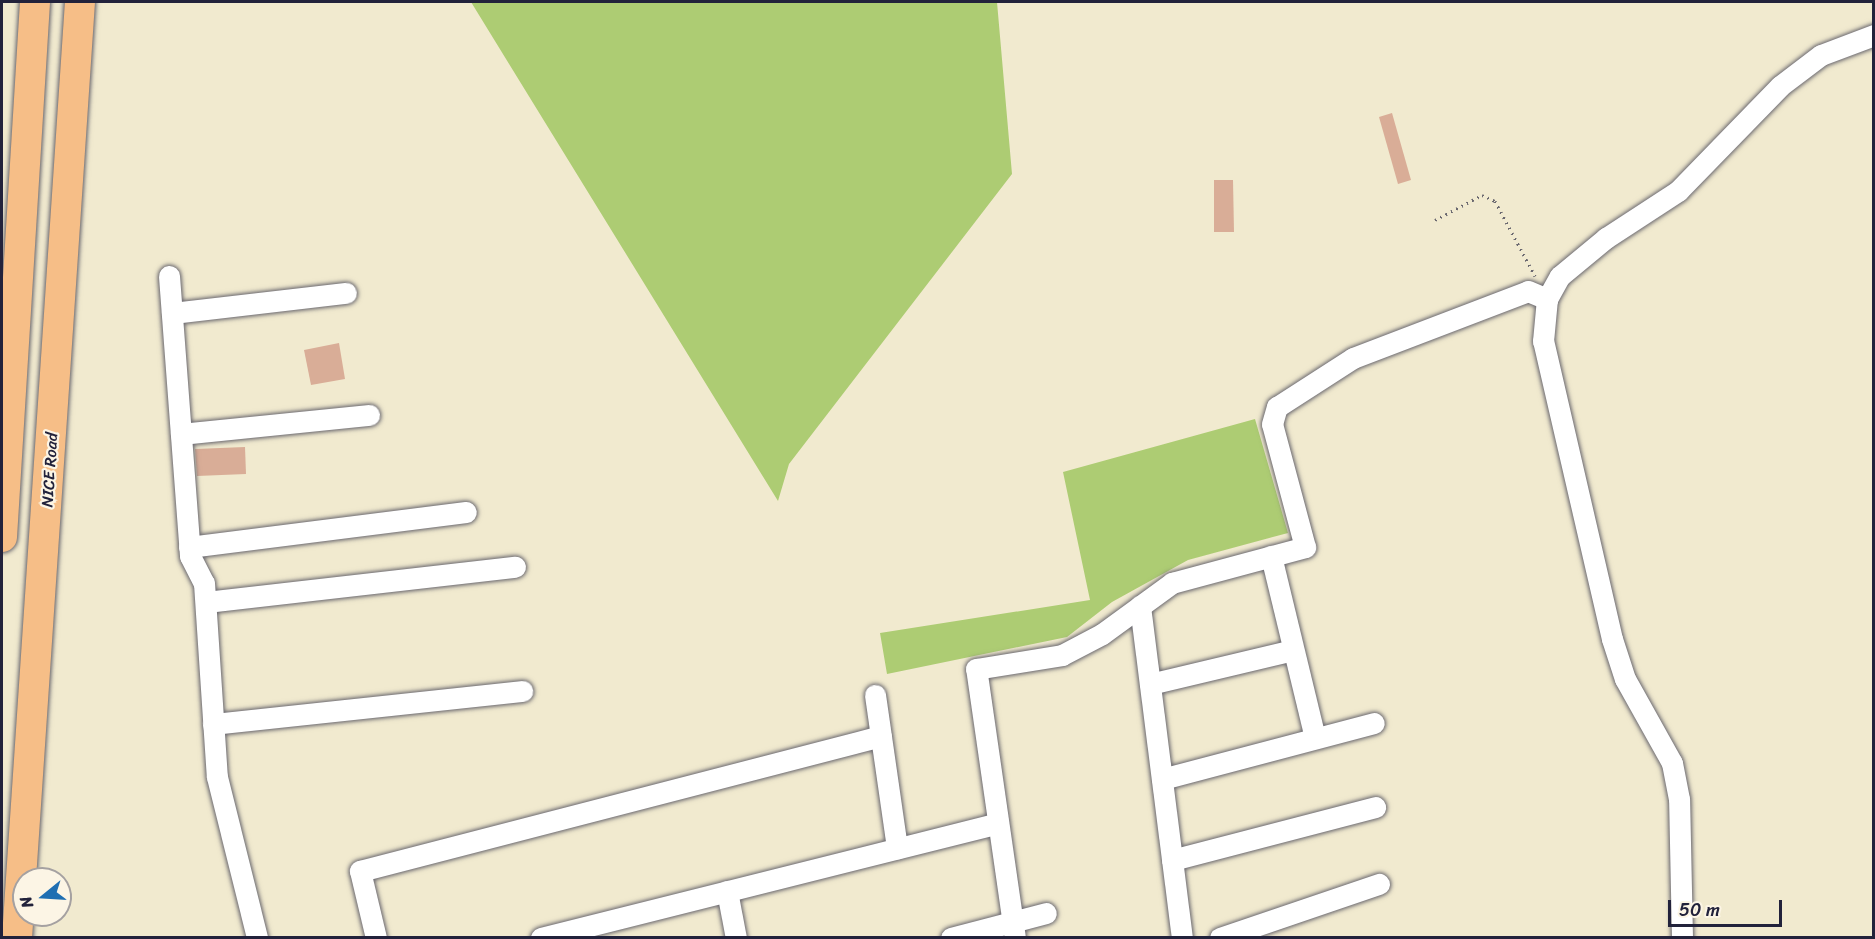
<!DOCTYPE html>
<style>
body{margin:0}
#map{position:relative;width:1875px;height:939px;overflow:hidden;background:#f1eacf;font-family:Sriracha,sans-serif}
div>[style]{position:absolute}
.green>*{inset:0;background:#adcc73}
.building>*{inset:0;background:#d9ad97}
.path>*{height:3px;margin-top:-1.5px;transform-origin:0;background:repeating-linear-gradient(90deg,#6a686f 0 1.5px,transparent 0 6px)}
.roads{filter:drop-shadow(0 0 2px #6a686f) drop-shadow(0 0 2px #6a686f)}
.minor>*{height:21px;margin:-10.5px;padding:0 10.5px;transform-origin:10.5px;border-radius:10.5px;background:#fff}
.highway>*{height:30px;margin:-15px;padding:0 15px;transform-origin:15px;border-radius:15px;background:#f6be87}
span{translate:-50% -50%;white-space:nowrap;text-align:center;line-height:1.15;-webkit-text-stroke:4.5px #fcf5e5;paint-order:stroke}
.street-label{font-size:16px;color:#22223b}
.frame{position:absolute;inset:0;border:3px solid #22223b;pointer-events:none}
.north{position:absolute;left:12px;top:867px;width:60px;height:60px;box-sizing:border-box;background:#fcf5e5;border:2px solid #a5a1a1;border-radius:50%;rotate:252deg;font-size:16px;font-weight:700;line-height:24px;text-align:center;color:#22223b}
.north::after{content:'';display:block;margin:auto;width:21px;height:27px;background:#1f6fb2;clip-path:polygon(50% 0,100% 100%,50% 72%,0 100%)}
.scale{position:absolute;left:1668px;top:900px;width:114px;height:27px;box-sizing:border-box;border:3px solid #22223b;border-top:0;padding-left:8px;font-size:18px;line-height:21px;white-space:nowrap;color:#22223b;-webkit-text-stroke:4px #fcf5e5;paint-order:stroke}
</style>
<div id="map">
<div class="green">
<div style="clip-path:polygon(471px 2px,997px 2px,1012px 174px,789px 464px,778px 501px)"></div>
<div style="clip-path:polygon(1255px 419px,1288px 533px,1188px 560px,1112px 602px,1067px 637px,887px 674px,880px 633px,1090px 600px,1063px 472px)"></div>
</div>
<div class="building">
<div style="clip-path:polygon(1392px 113px,1411px 180px,1398px 184px,1379px 117px)"></div>
<div style="clip-path:polygon(1214px 180px,1233px 180px,1234px 232px,1214px 232px)"></div>
<div style="clip-path:polygon(339px 343px,345px 379px,311px 385px,304px 350px)"></div>
<div style="clip-path:polygon(245px 447px,246px 474px,197px 476px,195px 449px)"></div>
</div>
<div class="path">
<div style="left:1435px;top:220px;width:53px;rotate:-28deg"></div>
<div style="left:1482px;top:195px;width:14px;rotate:25deg"></div>
<div style="left:1495px;top:201px;width:85px;rotate:61.9deg"></div>
</div>
<div class="roads">
<div class="minor">
<div style="left:169px;top:276px;width:281px;rotate:85.7deg"></div>
<div style="left:190px;top:556px;width:30px;rotate:63deg"></div>
<div style="left:204px;top:583px;width:194px;rotate:86.2deg"></div>
<div style="left:217px;top:777px;width:166px;rotate:76deg"></div>
<div style="left:172px;top:313px;width:175px;rotate:-6.6deg"></div>
<div style="left:181px;top:434px;width:189px;rotate:-5.8deg"></div>
<div style="left:189px;top:547px;width:279px;rotate:-7.2deg"></div>
<div style="left:1271px;top:556px;width:187px;rotate:76.4deg"></div>
<div style="left:206px;top:602px;width:311px;rotate:-6.5deg"></div>
<div style="left:1140px;top:606px;width:335px;rotate:82.8deg"></div>
<div style="left:1150px;top:684px;width:147px;rotate:-13.4deg"></div>
<div style="left:875px;top:695px;width:155px;rotate:81.8deg"></div>
<div style="left:213px;top:724px;width:311px;rotate:-6.1deg"></div>
<div style="left:1162px;top:779px;width:219px;rotate:-14.8deg"></div>
<div style="left:1172px;top:860px;width:210px;rotate:-14.6deg"></div>
<div style="left:727px;top:891px;width:48px;rotate:79.2deg"></div>
<div style="left:376px;top:938px;width:69px;rotate:-103.4deg"></div>
<div style="left:360px;top:871px;width:538px;rotate:-14.53deg"></div>
<div style="left:541px;top:938px;width:471px;rotate:-14.1deg"></div>
<div style="left:951px;top:938px;width:98px;rotate:-14.7deg"></div>
<div style="left:1015px;top:938px;width:272px;rotate:-98.2deg"></div>
<div style="left:976px;top:669px;width:87px;rotate:-9.2deg"></div>
<div style="left:1062px;top:655px;width:45px;rotate:-27.7deg"></div>
<div style="left:1102px;top:634px;width:87px;rotate:-36.1deg"></div>
<div style="left:1172px;top:583px;width:138px;rotate:-15.1deg"></div>
<div style="left:1305px;top:547px;width:127px;rotate:-105deg"></div>
<div style="left:1272px;top:424px;width:18px;rotate:-74deg"></div>
<div style="left:1277px;top:407px;width:90px;rotate:-32.8deg"></div>
<div style="left:1353px;top:358px;width:187px;rotate:-20.9deg"></div>
<div style="left:1528px;top:291px;width:21px;rotate:23deg"></div>
<div style="left:1220px;top:938px;width:168px;rotate:-18.8deg"></div>
<div style="left:1682px;top:938px;width:139px;rotate:-91.2deg"></div>
<div style="left:1679px;top:799px;width:37px;rotate:-101deg"></div>
<div style="left:1672px;top:763px;width:96px;rotate:-119.2deg"></div>
<div style="left:1625px;top:679px;width:42px;rotate:-108deg"></div>
<div style="left:1612px;top:639px;width:306px;rotate:-103deg"></div>
<div style="left:1543px;top:341px;width:42px;rotate:-84.6deg"></div>
<div style="left:1547px;top:299px;width:26px;rotate:-61deg"></div>
<div style="left:1560px;top:276px;width:60px;rotate:-39.6deg"></div>
<div style="left:1606px;top:238px;width:86px;rotate:-33.1deg"></div>
<div style="left:1678px;top:191px;width:146px;rotate:-45.8deg"></div>
<div style="left:1780px;top:86px;width:51px;rotate:-37.1deg"></div>
<div style="left:1821px;top:55px;width:57px;rotate:-20.7deg"></div>
</div>
<div class="highway">
<div style="left:2px;top:537px;width:536px;rotate:-86.47deg"></div>
<div style="left:17px;top:938px;width:938px;rotate:-86.15deg"></div>
</div>
</div>
<div class="street-label">
<span style="left:50px;top:470px;rotate:-86deg">NICE Road</span>
</div>
<div class="frame"></div>
<div class="north">N</div>
<div class="scale">50 m</div>
</div>
